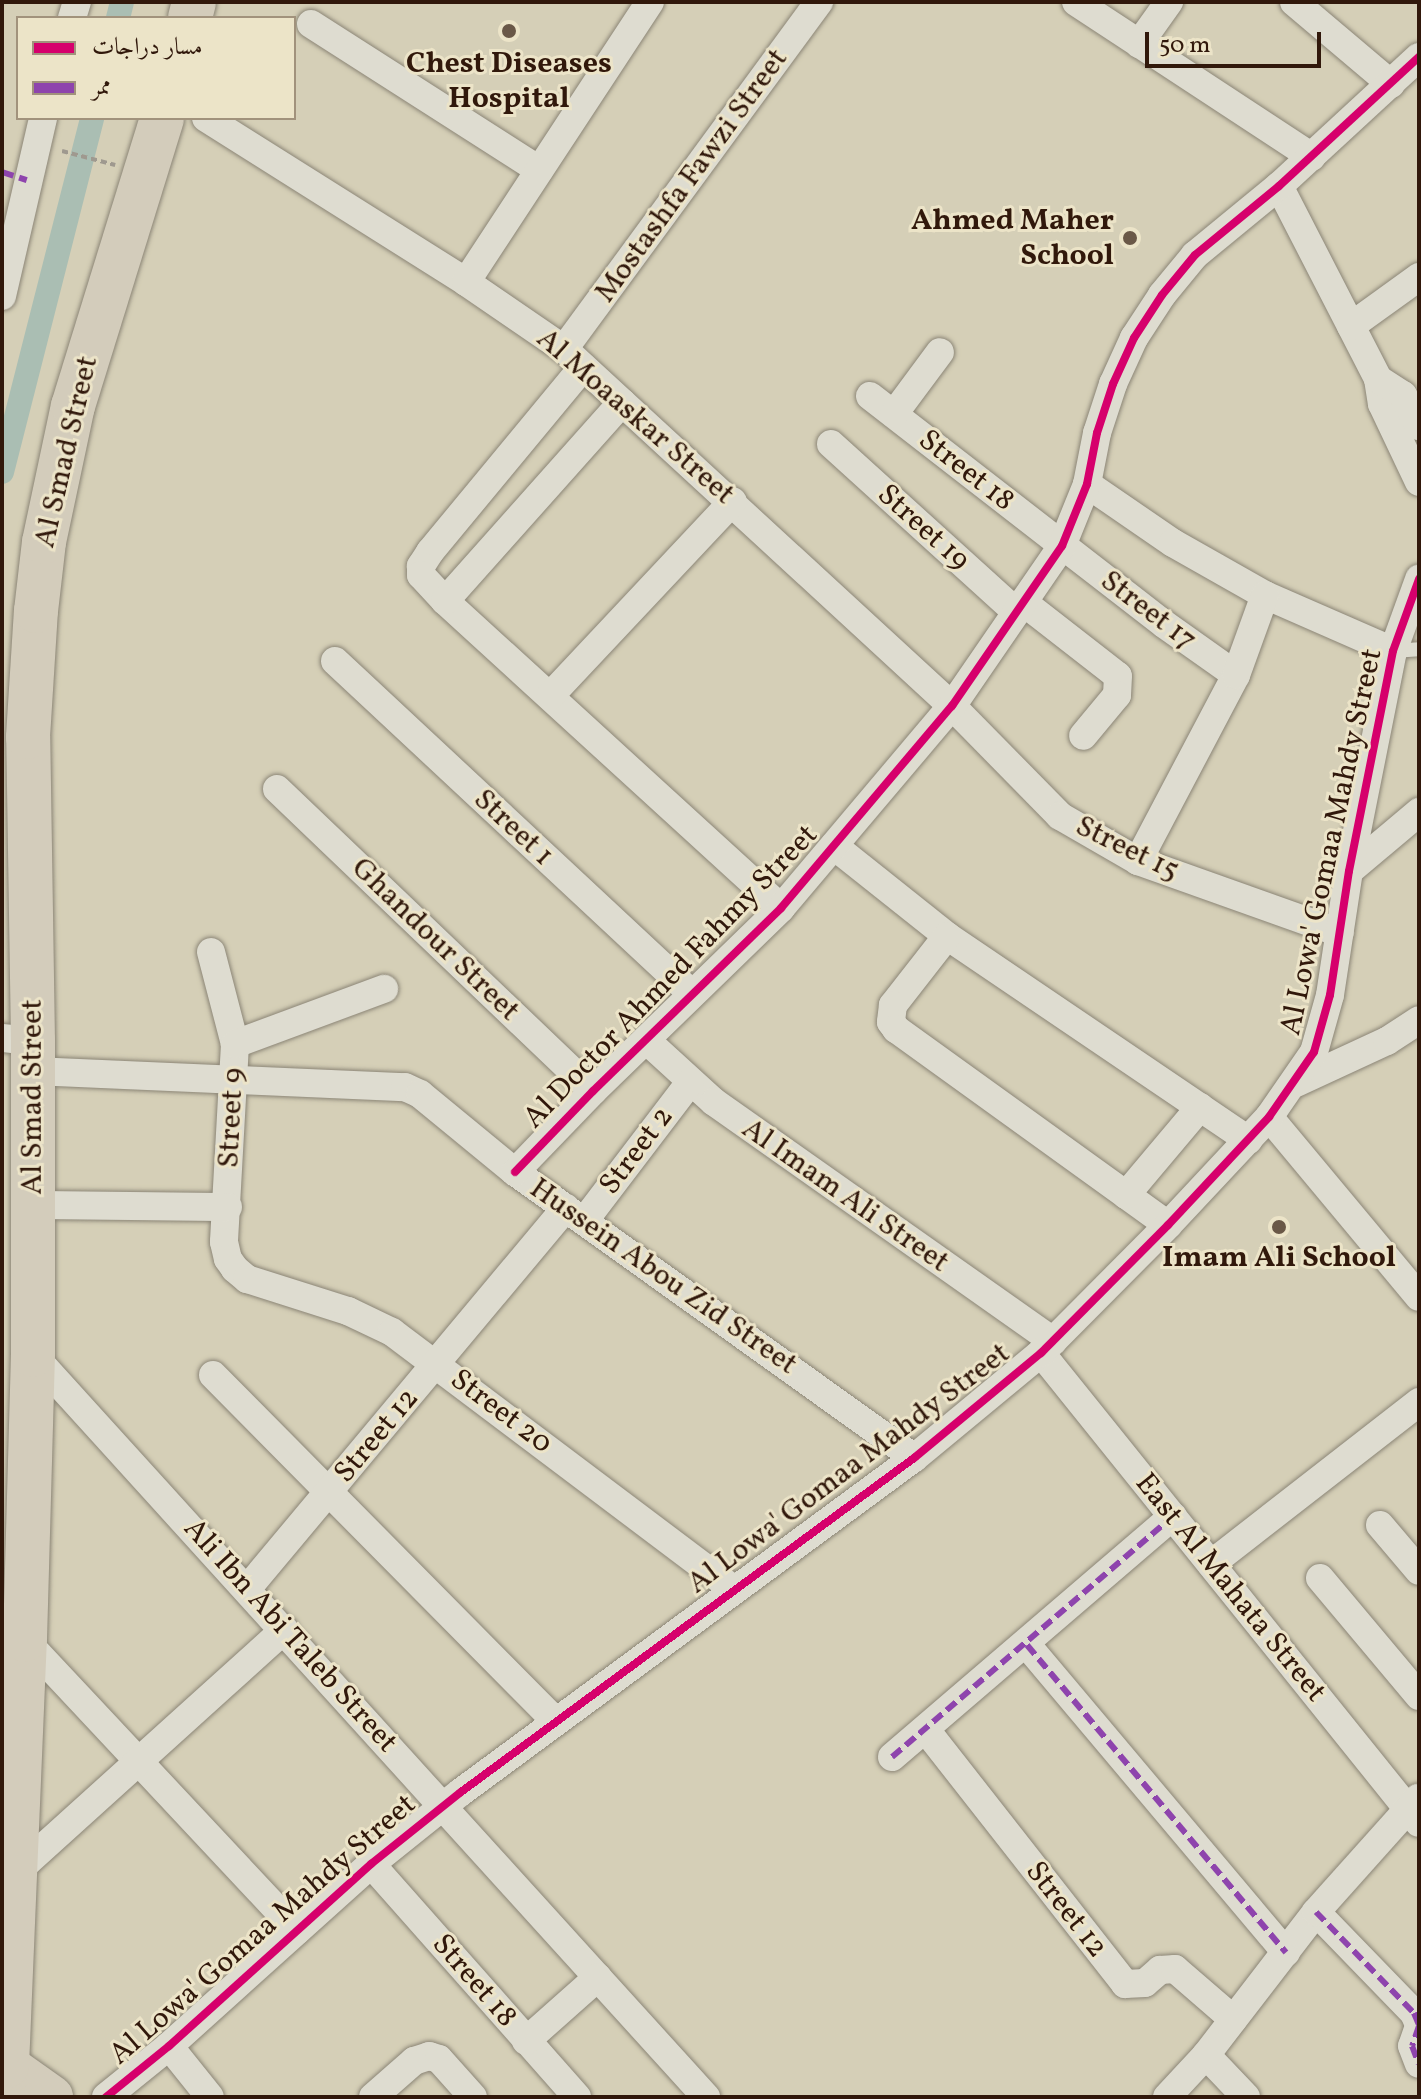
<!DOCTYPE html>
<meta charset="utf-8">
<style>
body{margin:0}
#map{position:relative;width:1421px;height:2099px;overflow:hidden;background:#d5cfb7;font-family:Vollkorn,Amiri,serif}
div>[style]{position:absolute}
.canal>*{height:24px;margin:-12px;padding:0 12px;transform-origin:12px;border-radius:12px;background:#aabeb3}
.path>*{height:4px;margin-top:-2px;transform-origin:0;background:repeating-linear-gradient(90deg,#9f998f 0 6px,transparent 0 10px)}
.roads{filter:drop-shadow(0 0 2px #8b8576) drop-shadow(0 0 2px #8b8576)}
.service>*{height:14px;margin:-7px;padding:0 7px;transform-origin:7px;border-radius:7px;background:#dedcd0}
.minor>*{height:28px;margin:-14px;padding:0 14px;transform-origin:14px;border-radius:14px;background:#dedcd0}
.trunk>*{height:44px;margin:-22px;padding:0 22px;transform-origin:22px;border-radius:22px;background:#d3ccbb}
.quiet>*{height:6px;margin-top:-3px;transform-origin:0;background:repeating-linear-gradient(90deg,#8e44ad 0 12px,transparent 0 18px)}
.cycleway>*{height:8px;margin:-4px;padding:0 4px;transform-origin:4px;border-radius:4px;background:#d6006c}
.dots>*{width:22px;height:22px;translate:-50% -50%;box-sizing:border-box;border:4px solid #ece4c8;border-radius:50%}
span{translate:-50% -50%;white-space:nowrap;text-align:center;line-height:1.15;-webkit-text-stroke:6px #ece4c8;paint-order:stroke}
.poi-label{font-size:30px;color:#31180b;font-weight:700}
.right{translate:-100% -50%;text-align:right}
.street-label{font-size:30px;color:#31180b}
.frame{position:absolute;inset:0;border:4px solid #31180b;pointer-events:none}
.legend{position:absolute;left:16px;top:16px;width:280px;height:104px;box-sizing:border-box;background:#ece4c8;border:2px solid #a1927c;margin:0;padding:10px 14px;list-style:none;font-size:24px;color:#31180b}
.legend li{display:flex;align-items:center;gap:16px;height:40px}
.legend b{width:40px;border:2px solid #a1927c}
.scale{position:absolute;left:1145px;top:32px;width:176px;height:36px;box-sizing:border-box;border:4px solid #31180b;border-top:0;padding-left:10px;font-size:24px;line-height:28px;white-space:nowrap;color:#31180b;-webkit-text-stroke:6px #ece4c8;paint-order:stroke}
</style>
<div id="map">
<div class="canal">
<div style="left:118px;top:18px;width:16px;rotate:-76deg"></div>
<div style="left:2px;top:472px;width:365px;rotate:-75.7deg"></div>
</div>
<div class="path">
<div style="left:62px;top:151px;width:55px;rotate:14.8deg"></div>
</div>
<div class="roads">
<div class="service">
<div style="left:1393px;top:651px;width:26px;rotate:-4deg"></div>
</div>
<div class="minor">
<div style="left:1076px;top:2px;width:282px;rotate:33.3deg"></div>
<div style="left:1294px;top:2px;width:127px;rotate:40.2deg"></div>
<div style="left:72px;top:18px;width:17px;rotate:-73deg"></div>
<div style="left:311px;top:24px;width:271px;rotate:32.6deg"></div>
<div style="left:1139px;top:44px;width:52px;rotate:-54.5deg"></div>
<div style="left:206px;top:118px;width:307px;rotate:32.2deg"></div>
<div style="left:466px;top:282px;width:119px;rotate:34.4deg"></div>
<div style="left:564px;top:349px;width:527px;rotate:42.62deg"></div>
<div style="left:952px;top:706px;width:154px;rotate:45.5deg"></div>
<div style="left:1060px;top:816px;width:90px;rotate:30deg"></div>
<div style="left:1138px;top:861px;width:214px;rotate:19.6deg"></div>
<div style="left:1279px;top:186px;width:217px;rotate:62.8deg"></div>
<div style="left:1378px;top:379px;width:25px;rotate:81deg"></div>
<div style="left:1382px;top:404px;width:86px;rotate:64.6deg"></div>
<div style="left:466px;top:282px;width:335px;rotate:-56.7deg"></div>
<div style="left:2px;top:296px;width:183px;rotate:-77deg"></div>
<div style="left:1351px;top:326px;width:84px;rotate:-35.8deg"></div>
<div style="left:564px;top:349px;width:431px;rotate:-53.7deg"></div>
<div style="left:583px;top:367px;width:240px;rotate:129.6deg"></div>
<div style="left:430px;top:552px;width:17px;rotate:123deg"></div>
<div style="left:421px;top:566px;width:9px;rotate:90deg"></div>
<div style="left:421px;top:575px;width:35px;rotate:47deg"></div>
<div style="left:445px;top:601px;width:455px;rotate:42.4deg"></div>
<div style="left:1378px;top:379px;width:30px;rotate:33deg"></div>
<div style="left:1403px;top:395px;width:35px;rotate:63deg"></div>
<div style="left:870px;top:396px;width:372px;rotate:37.8deg"></div>
<div style="left:1164px;top:624px;width:88px;rotate:35.3deg"></div>
<div style="left:894px;top:414px;width:77px;rotate:-53.4deg"></div>
<div style="left:831px;top:444px;width:248px;rotate:42.2deg"></div>
<div style="left:1087px;top:484px;width:104px;rotate:34.5deg"></div>
<div style="left:1173px;top:543px;width:106px;rotate:29.5deg"></div>
<div style="left:1265px;top:595px;width:140px;rotate:23.6deg"></div>
<div style="left:445px;top:601px;width:266px;rotate:-48.3deg"></div>
<div style="left:1023px;top:602px;width:120px;rotate:37.9deg"></div>
<div style="left:1118px;top:676px;width:19px;rotate:93deg"></div>
<div style="left:1117px;top:695px;width:53px;rotate:129.7deg"></div>
<div style="left:335px;top:661px;width:488px;rotate:43deg"></div>
<div style="left:550px;top:696px;width:267px;rotate:-46.8deg"></div>
<div style="left:277px;top:789px;width:437px;rotate:43.7deg"></div>
<div style="left:834px;top:846px;width:144px;rotate:38.5deg"></div>
<div style="left:947px;top:936px;width:364px;rotate:34.1deg"></div>
<div style="left:1138px;top:861px;width:210px;rotate:-62.2deg"></div>
<div style="left:1236px;top:675px;width:85px;rotate:-70.1deg"></div>
<div style="left:1349px;top:871px;width:92px;rotate:-40.1deg"></div>
<div style="left:947px;top:936px;width:88px;rotate:128deg"></div>
<div style="left:893px;top:1005px;width:17px;rotate:97deg"></div>
<div style="left:891px;top:1022px;width:9px;rotate:54deg"></div>
<div style="left:896px;top:1029px;width:335px;rotate:35.8deg"></div>
<div style="left:211px;top:952px;width:95px;rotate:75.4deg"></div>
<div style="left:235px;top:1044px;width:198px;rotate:93.2deg"></div>
<div style="left:224px;top:1242px;width:17px;rotate:77deg"></div>
<div style="left:228px;top:1259px;width:12px;rotate:55deg"></div>
<div style="left:235px;top:1269px;width:16px;rotate:40deg"></div>
<div style="left:247px;top:1279px;width:106px;rotate:17.6deg"></div>
<div style="left:348px;top:1311px;width:49px;rotate:25.5deg"></div>
<div style="left:392px;top:1332px;width:426px;rotate:37deg"></div>
<div style="left:2px;top:1038px;width:31px;rotate:6deg"></div>
<div style="left:646px;top:1040px;width:92px;rotate:42.4deg"></div>
<div style="left:714px;top:1102px;width:415px;rotate:35.2deg"></div>
<div style="left:235px;top:1044px;width:159px;rotate:-20.3deg"></div>
<div style="left:33px;top:1071px;width:372px;rotate:2.5deg"></div>
<div style="left:405px;top:1087px;width:17px;rotate:25deg"></div>
<div style="left:420px;top:1094px;width:123px;rotate:39.4deg"></div>
<div style="left:515px;top:1172px;width:491px;rotate:35.6deg"></div>
<div style="left:1296px;top:1083px;width:100px;rotate:-24.8deg"></div>
<div style="left:1387px;top:1041px;width:38px;rotate:-33deg"></div>
<div style="left:1269px;top:1117px;width:234px;rotate:50.2deg"></div>
<div style="left:515px;top:1172px;width:112px;rotate:-46.1deg"></div>
<div style="left:593px;top:1091px;width:262px;rotate:-44.2deg"></div>
<div style="left:781px;top:908px;width:265px;rotate:-49.8deg"></div>
<div style="left:952px;top:706px;width:194px;rotate:-55.5deg"></div>
<div style="left:1062px;top:546px;width:67px;rotate:-68deg"></div>
<div style="left:1087px;top:484px;width:52px;rotate:-78.9deg"></div>
<div style="left:1097px;top:433px;width:52px;rotate:-71.9deg"></div>
<div style="left:1113px;top:384px;width:51px;rotate:-65.5deg"></div>
<div style="left:1134px;top:338px;width:51px;rotate:-56.9deg"></div>
<div style="left:1162px;top:295px;width:52px;rotate:-50.5deg"></div>
<div style="left:1195px;top:255px;width:109px;rotate:-39.4deg"></div>
<div style="left:1279px;top:186px;width:190px;rotate:-42.7deg"></div>
<div style="left:1126px;top:1195px;width:115px;rotate:-49.9deg"></div>
<div style="left:33px;top:1205px;width:195px;rotate:0.6deg"></div>
<div style="left:585px;top:1220px;width:173px;rotate:-52.7deg"></div>
<div style="left:1041px;top:1353px;width:603px;rotate:51.19deg"></div>
<div style="left:33px;top:1355px;width:1002px;rotate:47.79deg"></div>
<div style="left:213px;top:1375px;width:486px;rotate:45.3deg"></div>
<div style="left:1380px;top:1525px;width:60px;rotate:49.7deg"></div>
<div style="left:1211px;top:1564px;width:264px;rotate:-37.9deg"></div>
<div style="left:1320px;top:1578px;width:154px;rotate:50deg"></div>
<div style="left:247px;top:1589px;width:497px;rotate:-50.1deg"></div>
<div style="left:25px;top:1640px;width:398px;rotate:46.9deg"></div>
<div style="left:1027px;top:1645px;width:402px;rotate:49.9deg"></div>
<div style="left:926px;top:1730px;width:323px;rotate:51.9deg"></div>
<div style="left:1125px;top:1984px;width:20px;rotate:-3deg"></div>
<div style="left:1145px;top:1983px;width:20px;rotate:-41deg"></div>
<div style="left:1160px;top:1970px;width:15px;rotate:-4deg"></div>
<div style="left:1175px;top:1969px;width:77px;rotate:40.8deg"></div>
<div style="left:892px;top:1757px;width:370px;rotate:-40.6deg"></div>
<div style="left:371px;top:1864px;width:311px;rotate:48.5deg"></div>
<div style="left:15px;top:1873px;width:363px;rotate:-42.1deg"></div>
<div style="left:1316px;top:1912px;width:141px;rotate:45.9deg"></div>
<div style="left:1414px;top:2013px;width:13px;rotate:67deg"></div>
<div style="left:1419px;top:2026px;width:21px;rotate:109deg"></div>
<div style="left:1412px;top:2046px;width:19px;rotate:69deg"></div>
<div style="left:526px;top:2041px;width:96px;rotate:-41.6deg"></div>
<div style="left:169px;top:2046px;width:65px;rotate:51.2deg"></div>
<div style="left:1206px;top:2055px;width:58px;rotate:46.4deg"></div>
<div style="left:106px;top:2097px;width:81px;rotate:-39deg"></div>
<div style="left:169px;top:2046px;width:272px;rotate:-42deg"></div>
<div style="left:371px;top:1864px;width:115px;rotate:-38.7deg"></div>
<div style="left:461px;top:1792px;width:563px;rotate:-36.4deg"></div>
<div style="left:914px;top:1458px;width:165px;rotate:-39.6deg"></div>
<div style="left:1041px;top:1353px;width:180px;rotate:-45.2deg"></div>
<div style="left:1168px;top:1225px;width:148px;rotate:-46.9deg"></div>
<div style="left:1269px;top:1117px;width:79px;rotate:-55.3deg"></div>
<div style="left:1314px;top:1052px;width:59px;rotate:-74.3deg"></div>
<div style="left:1330px;top:995px;width:125px;rotate:-81.3deg"></div>
<div style="left:1349px;top:871px;width:224px;rotate:-78.7deg"></div>
<div style="left:1393px;top:651px;width:77px;rotate:-70.1deg"></div>
<div style="left:373px;top:2097px;width:55px;rotate:-41.3deg"></div>
<div style="left:414px;top:2061px;width:16px;rotate:-18deg"></div>
<div style="left:429px;top:2056px;width:10px;rotate:17deg"></div>
<div style="left:439px;top:2059px;width:51px;rotate:48.2deg"></div>
<div style="left:1167px;top:2097px;width:57px;rotate:-47.1deg"></div>
<div style="left:1206px;top:2055px;width:180px;rotate:-52.4deg"></div>
<div style="left:1316px;top:1912px;width:153px;rotate:-48.2deg"></div>
</div>
<div class="trunk">
<div style="left:190px;top:18px;width:16px;rotate:-76deg"></div>
<div style="left:7px;top:2066px;width:54px;rotate:35.2deg"></div>
<div style="left:2px;top:2091px;width:25px;rotate:-79deg"></div>
<div style="left:7px;top:2066px;width:426px;rotate:-87.6deg"></div>
<div style="left:25px;top:1640px;width:285px;rotate:-88.4deg"></div>
<div style="left:33px;top:1355px;width:314px;rotate:-90deg"></div>
<div style="left:33px;top:1041px;width:304px;rotate:-90.9deg"></div>
<div style="left:28px;top:737px;width:126px;rotate:-86.4deg"></div>
<div style="left:36px;top:611px;width:69px;rotate:-83.4deg"></div>
<div style="left:44px;top:542px;width:139px;rotate:-78deg"></div>
<div style="left:73px;top:406px;width:301px;rotate:-72.8deg"></div>
</div>
</div>
<div class="quiet">
<div style="left:2px;top:172px;width:26px;rotate:18deg"></div>
<div style="left:1027px;top:1645px;width:402px;rotate:49.9deg"></div>
<div style="left:892px;top:1757px;width:370px;rotate:-40.6deg"></div>
<div style="left:1316px;top:1912px;width:141px;rotate:45.9deg"></div>
<div style="left:1414px;top:2013px;width:13px;rotate:67deg"></div>
<div style="left:1419px;top:2026px;width:21px;rotate:109deg"></div>
<div style="left:1412px;top:2046px;width:19px;rotate:69deg"></div>
</div>
<div class="cycleway">
<div style="left:515px;top:1172px;width:112px;rotate:-46.1deg"></div>
<div style="left:593px;top:1091px;width:262px;rotate:-44.2deg"></div>
<div style="left:781px;top:908px;width:265px;rotate:-49.8deg"></div>
<div style="left:952px;top:706px;width:194px;rotate:-55.5deg"></div>
<div style="left:1062px;top:546px;width:67px;rotate:-68deg"></div>
<div style="left:1087px;top:484px;width:52px;rotate:-78.9deg"></div>
<div style="left:1097px;top:433px;width:52px;rotate:-71.9deg"></div>
<div style="left:1113px;top:384px;width:51px;rotate:-65.5deg"></div>
<div style="left:1134px;top:338px;width:51px;rotate:-56.9deg"></div>
<div style="left:1162px;top:295px;width:52px;rotate:-50.5deg"></div>
<div style="left:1195px;top:255px;width:109px;rotate:-39.4deg"></div>
<div style="left:1279px;top:186px;width:190px;rotate:-42.7deg"></div>
<div style="left:106px;top:2097px;width:81px;rotate:-39deg"></div>
<div style="left:169px;top:2046px;width:272px;rotate:-42deg"></div>
<div style="left:371px;top:1864px;width:115px;rotate:-38.7deg"></div>
<div style="left:461px;top:1792px;width:563px;rotate:-36.4deg"></div>
<div style="left:914px;top:1458px;width:165px;rotate:-39.6deg"></div>
<div style="left:1041px;top:1353px;width:180px;rotate:-45.2deg"></div>
<div style="left:1168px;top:1225px;width:148px;rotate:-46.9deg"></div>
<div style="left:1269px;top:1117px;width:79px;rotate:-55.3deg"></div>
<div style="left:1314px;top:1052px;width:59px;rotate:-74.3deg"></div>
<div style="left:1330px;top:995px;width:125px;rotate:-81.3deg"></div>
<div style="left:1349px;top:871px;width:224px;rotate:-78.7deg"></div>
<div style="left:1393px;top:651px;width:77px;rotate:-70.1deg"></div>
</div>
<div class="dots">
<div style="left:509px;top:31px;background:#6a5847"></div>
<div style="left:1130px;top:238px;background:#6a5847"></div>
<div style="left:1279px;top:1227px;background:#6a5847"></div>
</div>
<div class="poi-label">
<span style="left:509px;top:81px">Chest Diseases<br>Hospital</span>
<span class="right" style="left:1114px;top:238px">Ahmed Maher<br>School</span>
<span style="left:1279px;top:1258px">Imam Ali School</span>
</div>
<div class="street-label">
<span style="left:692px;top:176px;rotate:-54deg">Mostashfa Fawzi Street</span>
<span style="left:635px;top:417px;rotate:41deg">Al Moaaskar Street</span>
<span style="left:67px;top:452px;rotate:-77deg">Al Smad Street</span>
<span style="left:966px;top:471px;rotate:38deg">Street 18</span>
<span style="left:923px;top:528px;rotate:42deg">Street 19</span>
<span style="left:1148px;top:611px;rotate:37deg">Street 17</span>
<span style="left:513px;top:828px;rotate:43deg">Street 1</span>
<span style="left:1332px;top:842px;rotate:-78deg">Al Lowa' Gomaa Mahdy Street</span>
<span style="left:1127px;top:849px;rotate:26deg">Street 15</span>
<span style="left:435px;top:940px;rotate:44deg">Ghandour Street</span>
<span style="left:671px;top:977px;rotate:-46deg">Al Doctor Ahmed Fahmy Street</span>
<span style="left:33px;top:1097px;rotate:-90deg">Al Smad Street</span>
<span style="left:232px;top:1118px;rotate:-87deg">Street 9</span>
<span style="left:637px;top:1151px;rotate:-53deg">Street 2</span>
<span style="left:845px;top:1196px;rotate:35deg">Al Imam Ali Street</span>
<span style="left:663px;top:1277px;rotate:35deg">Hussein Abou Zid Street</span>
<span style="left:501px;top:1412px;rotate:37deg">Street 20</span>
<span style="left:377px;top:1436px;rotate:-50deg">Street 12</span>
<span style="left:849px;top:1469px;rotate:-37deg">Al Lowa' Gomaa Mahdy Street</span>
<span style="left:1230px;top:1588px;rotate:51deg">East Al Mahata Street</span>
<span style="left:290px;top:1636px;rotate:48deg">Ali Ibn Abi Taleb Street</span>
<span style="left:1066px;top:1910px;rotate:52deg">Street 12</span>
<span style="left:263px;top:1930px;rotate:-41deg">Al Lowa' Gomaa Mahdy Street</span>
<span style="left:474px;top:1981px;rotate:49deg">Street 18</span>
</div>
<div class="frame"></div>
<ul class="legend">
<li><b style="height:10px;background:#d6006c"></b>مسار دراجات</li>
<li><b style="height:10px;background:#8e44ad"></b>ممر</li>
</ul>
<div class="scale">50 m</div>
</div>
